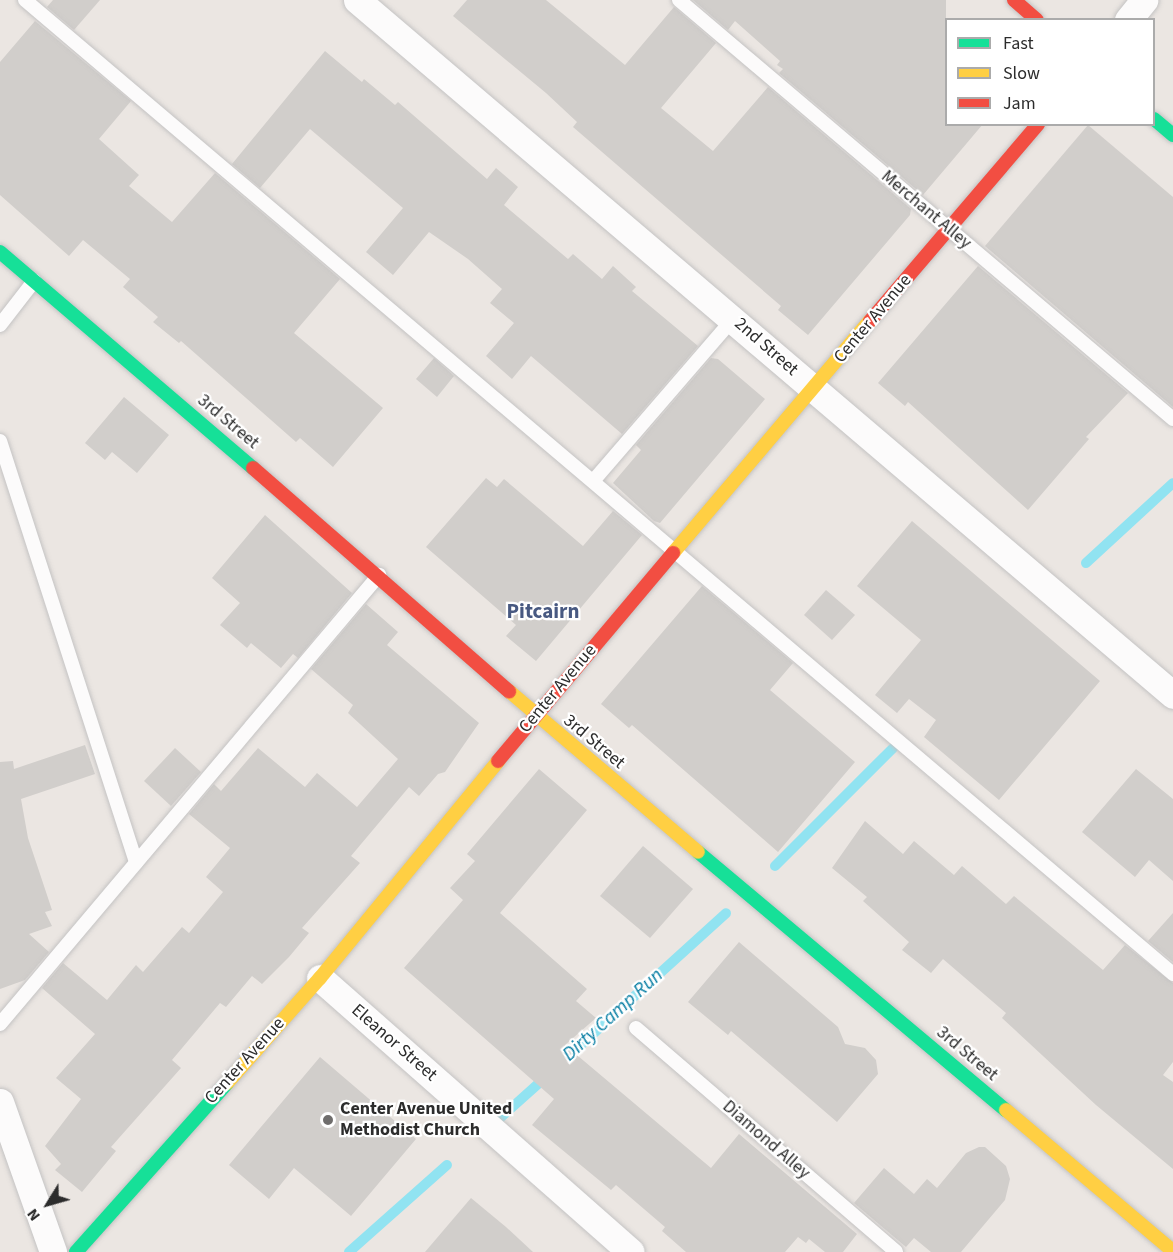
<!DOCTYPE html>
<style>
body{margin:0}
#map{position:relative;width:1173px;height:1252px;overflow:hidden;background:#ebe6e2;font-family:"Source Sans 3",sans-serif}
div>[style]{position:absolute}
.stream>*{height:10px;margin:-5px;padding:0 5px;transform-origin:5px;border-radius:5px;background:#91e3f1}
.building>*{inset:0;background:#d1cecb}
.roads{filter:drop-shadow(0 0 2px #c4c3c3) drop-shadow(0 0 2px #c4c3c3)}
.lane>*{height:14px;margin:-7px;padding:0 7px;transform-origin:7px;border-radius:7px;background:#fcfbfb}
.street>*{height:27px;margin:-13.5px;padding:0 13.5px;transform-origin:13.5px;border-radius:13.5px;background:#fcfbfb}
.fast>*{height:14px;margin:-7px;padding:0 7px;transform-origin:7px;border-radius:7px;background:#16e098}
.slow>*{height:14px;margin:-7px;padding:0 7px;transform-origin:7px;border-radius:7px;background:#ffcf43}
.jam>*{height:14px;margin:-7px;padding:0 7px;transform-origin:7px;border-radius:7px;background:#f24e42}
.dots>*{width:16px;height:16px;translate:-50% -50%;box-sizing:border-box;border:3px solid #fff;border-radius:50%}
span{translate:-50% -50%;white-space:nowrap;text-align:center;line-height:1.15;-webkit-text-stroke:4.5px #fff;paint-order:stroke}
.street-label{font-size:18px;color:#2c2c2c}
.poi-label{font-size:18px;color:#2c2c2c;font-weight:700}
.left{translate:0 -50%;text-align:left}
.water-label{font-size:20px;color:#047ca2;font-style:italic}
.quarter-label{font-size:21px;color:#485981;font-weight:700}
.legend{position:absolute;left:945px;top:18px;width:210px;height:108px;box-sizing:border-box;background:#fff;border:2px solid #ababab;margin:0;padding:8px 10px;list-style:none;font-size:18px;color:#2c2c2c}
.legend li{display:flex;align-items:center;gap:12px;height:30px}
.legend b{width:30px;border:2px solid #ababab}
.north{position:absolute;left:18px;top:1174px;width:60px;height:60px;-webkit-text-stroke:4px #fff;paint-order:stroke;rotate:233deg;font-size:16px;font-weight:700;line-height:24px;text-align:center;color:#2c2c2c}
.north::after{content:'';display:block;margin:auto;width:21px;height:27px;background:#2c2c2c;clip-path:polygon(50% 0,100% 100%,50% 72%,0 100%)}
</style>
<div id="map">
<div class="stream">
<div style="left:1086px;top:563px;width:118px;rotate:-42.6deg"></div>
<div style="left:775px;top:866px;width:167px;rotate:-45deg"></div>
<div style="left:563px;top:1061px;width:220px;rotate:-42.2deg"></div>
<div style="left:500px;top:1118px;width:63px;rotate:-41.8deg"></div>
<div style="left:349px;top:1252px;width:131px;rotate:-41.6deg"></div>
</div>
<div class="building">
<div style="clip-path:polygon(53px 0,100px 0,74px 30px,47px 7px)"></div>
<div style="clip-path:polygon(467px 0,546px 0,625px 65px,674px 7px,716px 43px,661px 108px,713px 151px,768px 87px,911px 209px,910px 215px,808px 335px,778px 310px,781px 306px,573px 127px,577px 122px,546px 93px,453px 16px)"></div>
<div style="clip-path:polygon(693px 0,946px 0,946px 124px,983px 124px,923px 195px,779px 73px,783px 69px,777px 65px,780px 61px,735px 21px,728px 30px)"></div>
<div style="clip-path:polygon(35px 21px,131px 101px,99px 139px,139px 175px,129px 186px,172px 222px,215px 173px,340px 279px,294px 333px,383px 408px,333px 467px,300px 438px,296px 442px,181px 341px,179px 343px,153px 322px,158px 317px,123px 287px,130px 279px,83px 240px,69px 256px,0 195px,0 62px)"></div>
<div style="clip-path:polygon(325px 51px,362px 82px,364px 79px,395px 105px,398px 102px,487px 179px,496px 168px,518px 187px,504px 205px,568px 259px,573px 254px,602px 279px,613px 266px,636px 287px,632px 291px,698px 346px,622px 434px,531px 356px,512px 379px,486px 356px,514px 323px,490px 303px,502px 289px,468px 259px,429px 232px,393px 275px,366px 252px,403px 208px,310px 129px,260px 188px,232px 164px)"></div>
<div style="clip-path:polygon(1088px 125px,1173px 197px,1173px 407px,985px 246px)"></div>
<div style="clip-path:polygon(978px 266px,1128px 393px,1086px 437px,1089px 439px,1028px 510px,908px 402px,905px 406px,878px 383px)"></div>
<div style="clip-path:polygon(434px 358px,454px 376px,437px 397px,416px 379px)"></div>
<div style="clip-path:polygon(711px 358px,718px 359px,765px 399px,660px 523px,654px 521px,613px 483px,641px 450px,636px 445px)"></div>
<div style="clip-path:polygon(124px 397px,169px 435px,137px 473px,112px 452px,105px 460px,85px 443px)"></div>
<div style="clip-path:polygon(486px 478px,497px 487px,504px 479px,583px 546px,613px 511px,642px 535px,536px 661px,506px 636px,516px 625px,426px 547px)"></div>
<div style="clip-path:polygon(265px 515px,352px 593px,298px 658px,293px 654px,281px 668px,251px 643px,247px 648px,220px 625px,240px 603px,212px 578px)"></div>
<div style="clip-path:polygon(912px 521px,1100px 681px,999px 800px,924px 737px,936px 720px,909px 699px,897px 713px,875px 695px,921px 640px,857px 586px)"></div>
<div style="clip-path:polygon(702px 586px,793px 663px,770px 690px,855px 762px,778px 852px,632px 725px,629px 728px,601px 704px)"></div>
<div style="clip-path:polygon(826px 590px,855px 615px,832px 640px,804px 615px)"></div>
<div style="clip-path:polygon(366px 604px,398px 632px,387px 645px,479px 723px,445px 772px,438px 774px,419px 796px,409px 787px,351px 856px,360px 863px,302px 928px,309px 933px,289px 957px,262px 984px,252px 976px,226px 1007px,220px 1003px,172px 1060px,181px 1068px,111px 1147px,116px 1151px,82px 1192px,55px 1170px,61px 1164px,45px 1146px,81px 1099px,56px 1078px,95px 1034px,42px 988px,63px 963px,107px 1000px,136px 965px,143px 972px,182px 927px,189px 933px,223px 892px,206px 877px,230px 848px,189px 814px,214px 784px,221px 791px,258px 748px,305px 787px,317px 773px,357px 807px,398px 759px,348px 713px,353px 705px,311px 669px)"></div>
<div style="clip-path:polygon(85px 745px,95px 774px,21px 799px,28px 838px,52px 910px,45px 912px,52px 926px,29px 934px,49px 952px,25px 980px,0 989px,0 762px,13px 761px,14px 769px)"></div>
<div style="clip-path:polygon(175px 748px,201px 772px,171px 806px,144px 781px)"></div>
<div style="clip-path:polygon(539px 769px,587px 810px,500px 913px,587px 989px,576px 1001px,596px 1018px,565px 1045px,711px 1168px,739px 1134px,857px 1234px,843px 1252px,825px 1252px,809px 1239px,806px 1243px,798px 1237px,785px 1252px,686px 1252px,662px 1231px,665px 1227px,616px 1185px,611px 1190px,532px 1125px,554px 1099px,404px 968px,463px 900px,450px 888px,475px 861px,467px 854px)"></div>
<div style="clip-path:polygon(1136px 769px,1173px 799px,1173px 881px,1149px 860px,1135px 877px,1082px 832px)"></div>
<div style="clip-path:polygon(865px 821px,903px 854px,914px 841px,954px 875px,962px 866px,1006px 904px,1014px 896px,1103px 970px,1125px 945px,1173px 983px,1173px 1062px,1163px 1075px,1173px 1082px,1173px 1169px,1096px 1105px,1002px 1018px,1006px 1013px,943px 959px,931px 973px,902px 950px,909px 942px,863px 901px,867px 897px,832px 868px)"></div>
<div style="clip-path:polygon(643px 846px,693px 889px,650px 938px,600px 896px)"></div>
<div style="clip-path:polygon(1173px 913px,1173px 962px,1148px 941px)"></div>
<div style="clip-path:polygon(739px 942px,838px 1027px,845px 1044px,865px 1048px,876px 1060px,878px 1074px,837px 1122px,731px 1031px,728px 1035px,688px 1002px)"></div>
<div style="clip-path:polygon(320px 1057px,416px 1139px,351px 1216px,294px 1168px,269px 1199px,229px 1165px)"></div>
<div style="clip-path:polygon(979px 1147px,985px 1147px,1006px 1166px,1010px 1179px,1005px 1200px,961px 1252px,931px 1252px,914px 1238px,906px 1247px,854px 1203px,884px 1168px,914px 1194px,927px 1179px,937px 1188px,966px 1153px)"></div>
<div style="clip-path:polygon(471px 1198px,506px 1227px,533px 1252px,425px 1252px)"></div>
</div>
<div class="roads">
<div class="lane">
<div style="left:25px;top:0;width:1506px;rotate:40.31deg"></div>
<div style="left:679px;top:0;width:648px;rotate:40.3deg"></div>
<div style="left:0;top:325px;width:56px;rotate:-52.3deg"></div>
<div style="left:0;top:441px;width:443px;rotate:72.1deg"></div>
<div style="left:594px;top:480px;width:213px;rotate:-49.2deg"></div>
<div style="left:0;top:1024px;width:588px;rotate:-49.83deg"></div>
<div style="left:636px;top:1028px;width:343px;rotate:40.7deg"></div>
</div>
<div class="street">
<div style="left:357px;top:0;width:1072px;rotate:40.42deg"></div>
<div style="left:1128px;top:20px;width:26px;rotate:-51deg"></div>
<div style="left:320px;top:978px;width:414px;rotate:41.4deg"></div>
<div style="left:0;top:1102px;width:159px;rotate:70.5deg"></div>
</div>
<div class="fast">
<div style="left:1154px;top:119px;width:25px;rotate:40deg"></div>
<div style="left:0;top:252px;width:333px;rotate:40.5deg"></div>
<div style="left:698px;top:852px;width:402px;rotate:40deg"></div>
<div style="left:76px;top:1252px;width:227px;rotate:-48.2deg"></div>
</div>
<div class="slow">
<div style="left:673px;top:553px;width:304px;rotate:-49.7deg"></div>
<div style="left:509px;top:691px;width:248px;rotate:40.4deg"></div>
<div style="left:227px;top:1083px;width:140px;rotate:-48.5deg"></div>
<div style="left:320px;top:978px;width:281px;rotate:-50.6deg"></div>
<div style="left:1006px;top:1110px;width:219px;rotate:40.2deg"></div>
</div>
<div class="jam">
<div style="left:1014px;top:0;width:30px;rotate:41deg"></div>
<div style="left:870px;top:321px;width:259px;rotate:-49.5deg"></div>
<div style="left:253px;top:468px;width:340px;rotate:41.1deg"></div>
<div style="left:498px;top:761px;width:272px;rotate:-49.9deg"></div>
</div>
</div>
<div class="dots">
<div style="left:328px;top:1120px;background:#6f6d6c"></div>
</div>
<div class="street-label">
<span style="left:926px;top:210px;rotate:40deg">Merchant Alley</span>
<span style="left:873px;top:319px;rotate:-50deg">Center Avenue</span>
<span style="left:766px;top:347px;rotate:41deg">2nd Street</span>
<span style="left:228px;top:422px;rotate:40deg">3rd Street</span>
<span style="left:558px;top:689px;rotate:-50deg">Center Avenue</span>
<span style="left:594px;top:742px;rotate:40deg">3rd Street</span>
<span style="left:394px;top:1043px;rotate:41deg">Eleanor Street</span>
<span style="left:967px;top:1054px;rotate:40deg">3rd Street</span>
<span style="left:245px;top:1061px;rotate:-48deg">Center Avenue</span>
<span style="left:766px;top:1140px;rotate:41deg">Diamond Alley</span>
</div>
<div class="poi-label">
<span class="left" style="left:340px;top:1120px">Center Avenue United<br>Methodist Church</span>
</div>
<div class="water-label">
<span style="left:613px;top:1015px;rotate:-42deg">Dirty Camp Run</span>
</div>
<div class="quarter-label">
<span style="left:543px;top:611px">Pitcairn</span>
</div>
<ul class="legend">
<li><b style="height:8px;background:#16e098"></b>Fast</li>
<li><b style="height:8px;background:#ffcf43"></b>Slow</li>
<li><b style="height:8px;background:#f24e42"></b>Jam</li>
</ul>
<div class="north">N</div>
</div>
